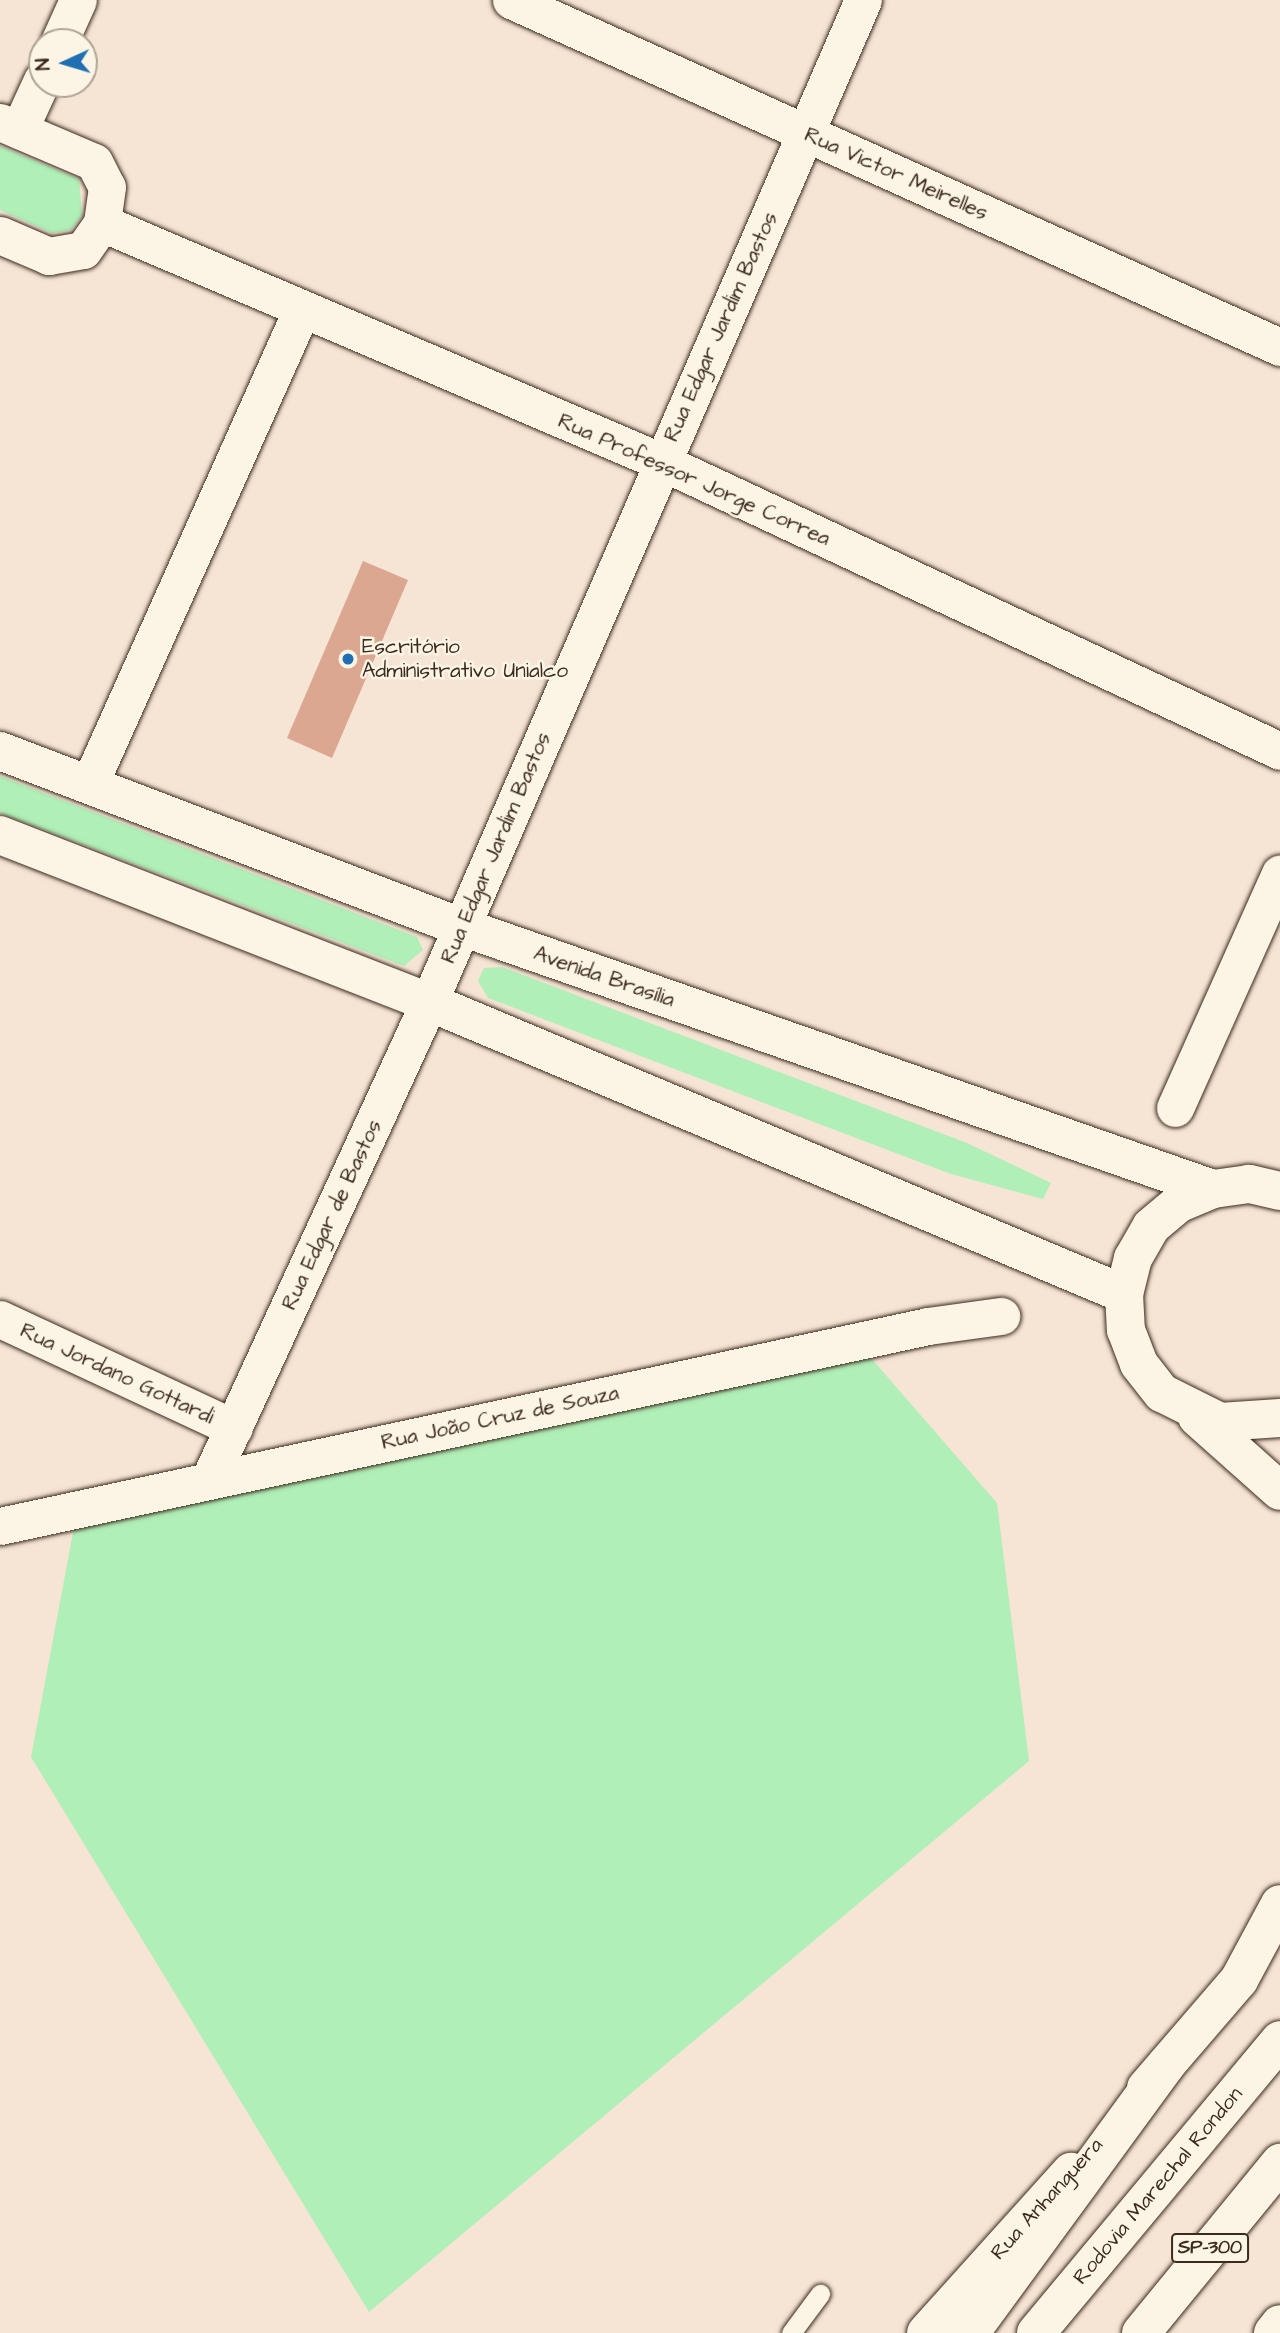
<!DOCTYPE html>
<meta charset="utf-8">
<style>
body{margin:0}
#map{position:relative;width:1280px;height:2333px;overflow:hidden;background:#f6e5d4;font-family:"Architects Daughter",sans-serif}
div>[style]{position:absolute}
.green>*{inset:0;background:#b0efb7}
.building>*{inset:0;background:#dca791}
.roads{filter:drop-shadow(0 0 2px #3b2a1e) drop-shadow(0 0 2px #3b2a1e)}
.lane>*{height:19px;margin:-9.5px;padding:0 9.5px;transform-origin:9.5px;border-radius:9.5px;background:#fcf5e5}
.street>*{height:37px;margin:-18.5px;padding:0 18.5px;transform-origin:18.5px;border-radius:18.5px;background:#fcf5e5}
.secondary>*{height:38px;margin:-19px;padding:0 19px;transform-origin:19px;border-radius:19px;background:#fcf5e5}
.highway>*{height:38px;margin:-19px;padding:0 19px;transform-origin:19px;border-radius:19px;background:#fcf5e5}
.dots>*{width:19px;height:19px;translate:-50% -50%;box-sizing:border-box;border:4px solid #fcf5e5;border-radius:50%}
span{translate:-50% -50%;white-space:nowrap;text-align:center;line-height:1.15;-webkit-text-stroke:5px #fcf5e5;paint-order:stroke}
.shield-label span{padding:2px 5px;background:#fcf5e5;border:2px solid;border-radius:5px;-webkit-text-stroke-width:0}
.shield-label{font-size:19px;color:#3b2a1e;font-weight:700}
.street-label{font-size:21px;color:#3b2a1e}
.poi-label{font-size:21px;color:#3b2a1e}
.left{translate:0 -50%;text-align:left}
.north{position:absolute;left:28px;top:28px;width:70px;height:70px;box-sizing:border-box;background:#fcf5e5;border:2px solid #afa495;border-radius:50%;rotate:266deg;font-size:19px;font-weight:700;line-height:28px;text-align:center;color:#3b2a1e}
.north::after{content:'';display:block;margin:auto;width:24px;height:32px;background:#1f6fb2;clip-path:polygon(50% 0,100% 100%,50% 72%,0 100%)}
</style>
<div id="map">
<div class="green">
<div style="clip-path:polygon(0 146px,79px 179px,82px 215px,71px 230px,52px 233px,0 210px)"></div>
<div style="clip-path:polygon(0 776px,417px 937px,423px 950px,404px 966px,0 813px)"></div>
<div style="clip-path:polygon(502px 967px,967px 1143px,1051px 1183px,1043px 1199px,951px 1174px,488px 998px,478px 981px,484px 968px)"></div>
<div style="clip-path:polygon(871px 1358px,997px 1503px,1029px 1761px,369px 2312px,31px 1757px,75px 1522px)"></div>
</div>
<div class="building">
<div style="clip-path:polygon(363px 561px,408px 580px,332px 758px,287px 738px)"></div>
</div>
<div class="roads">
<div class="lane">
<div style="left:791px;top:2333px;width:49px;rotate:-53.4deg"></div>
</div>
<div class="street">
<div style="left:511px;top:0;width:844px;rotate:24.29deg"></div>
<div style="left:59px;top:42px;width:46px;rotate:-65.7deg"></div>
<div style="left:0;top:122px;width:102px;rotate:23.1deg"></div>
<div style="left:94px;top:162px;width:28px;rotate:63deg"></div>
<div style="left:107px;top:187px;width:36px;rotate:98deg"></div>
<div style="left:102px;top:223px;width:33px;rotate:125deg"></div>
<div style="left:83px;top:250px;width:35px;rotate:170deg"></div>
<div style="left:49px;top:256px;width:53px;rotate:-156.8deg"></div>
<div style="left:19px;top:130px;width:55px;rotate:-65.3deg"></div>
<div style="left:102px;top:223px;width:609px;rotate:23.11deg"></div>
<div style="left:662px;top:462px;width:682px;rotate:25.06deg"></div>
<div style="left:89px;top:785px;width:521px;rotate:-65.89deg"></div>
<div style="left:1175px;top:1108px;width:257px;rotate:-65.9deg"></div>
<div style="left:0;top:1319px;width:258px;rotate:25deg"></div>
<div style="left:210px;top:1478px;width:524px;rotate:-65.29deg"></div>
<div style="left:429px;top:1002px;width:1092px;rotate:-66.58deg"></div>
<div style="left:0;top:1526px;width:949px;rotate:-12.16deg"></div>
<div style="left:928px;top:1326px;width:74px;rotate:-7.8deg"></div>
</div>
<div class="secondary">
<div style="left:0;top:751px;width:494px;rotate:20.9deg"></div>
<div style="left:462px;top:927px;width:795px;rotate:19.23deg"></div>
<div style="left:0;top:835px;width:460px;rotate:21.3deg"></div>
<div style="left:429px;top:1002px;width:754px;rotate:22.79deg"></div>
<div style="left:1280px;top:1191px;width:32px;rotate:-167deg"></div>
<div style="left:1249px;top:1184px;width:36px;rotate:172deg"></div>
<div style="left:1213px;top:1189px;width:38px;rotate:157deg"></div>
<div style="left:1178px;top:1204px;width:35px;rotate:140deg"></div>
<div style="left:1151px;top:1227px;width:36px;rotate:120deg"></div>
<div style="left:1133px;top:1258px;width:37px;rotate:104deg"></div>
<div style="left:1124px;top:1294px;width:36px;rotate:87deg"></div>
<div style="left:1126px;top:1330px;width:36px;rotate:69deg"></div>
<div style="left:1139px;top:1364px;width:37px;rotate:52deg"></div>
<div style="left:1162px;top:1393px;width:65px;rotate:26.6deg"></div>
<div style="left:1220px;top:1422px;width:60px;rotate:-3.8deg"></div>
<div style="left:1197px;top:1417px;width:111px;rotate:41.7deg"></div>
<div style="left:1146px;top:2088px;width:143px;rotate:-49.3deg"></div>
<div style="left:1239px;top:1980px;width:86px;rotate:-61.7deg"></div>
<div style="left:926px;top:2333px;width:217px;rotate:-48deg"></div>
<div style="left:1273px;top:2333px;width:11px;rotate:-52deg"></div>
</div>
<div class="highway">
<div style="left:970px;top:2333px;width:333px;rotate:-53.8deg"></div>
<div style="left:1036px;top:2333px;width:381px;rotate:-50.2deg"></div>
<div style="left:1141px;top:2333px;width:220px;rotate:-50.7deg"></div>
</div>
</div>
<div class="dots">
<div style="left:348px;top:659px;background:#1f6fb2"></div>
</div>
<div class="shield-label">
<span style="left:1210px;top:2248px">SP-300</span>
</div>
<div class="street-label">
<span style="left:896px;top:174px;rotate:24deg">Rua Victor Meirelles</span>
<span style="left:721px;top:327px;rotate:-66deg">Rua Edgar Jardim Bastos</span>
<span style="left:694px;top:480px;rotate:24deg">Rua Professor Jorge Correa</span>
<span style="left:496px;top:848px;rotate:-67deg">Rua Edgar Jardim Bastos</span>
<span style="left:604px;top:977px;rotate:19deg">Avenida Brasília</span>
<span style="left:332px;top:1215px;rotate:-65deg">Rua Edgar de Bastos</span>
<span style="left:117px;top:1374px;rotate:25deg">Rua Jordano Gottardi</span>
<span style="left:500px;top:1418px;rotate:-12deg">Rua João Cruz de Souza</span>
<span style="left:1158px;top:2186px;rotate:-50deg">Rodovia Marechal Rondon</span>
<span style="left:1047px;top:2199px;rotate:-48deg">Rua Anhanguera</span>
</div>
<div class="poi-label">
<span class="left" style="left:362px;top:659px">Escritório<br>Administrativo Unialco</span>
</div>
<div class="north">N</div>
</div>
